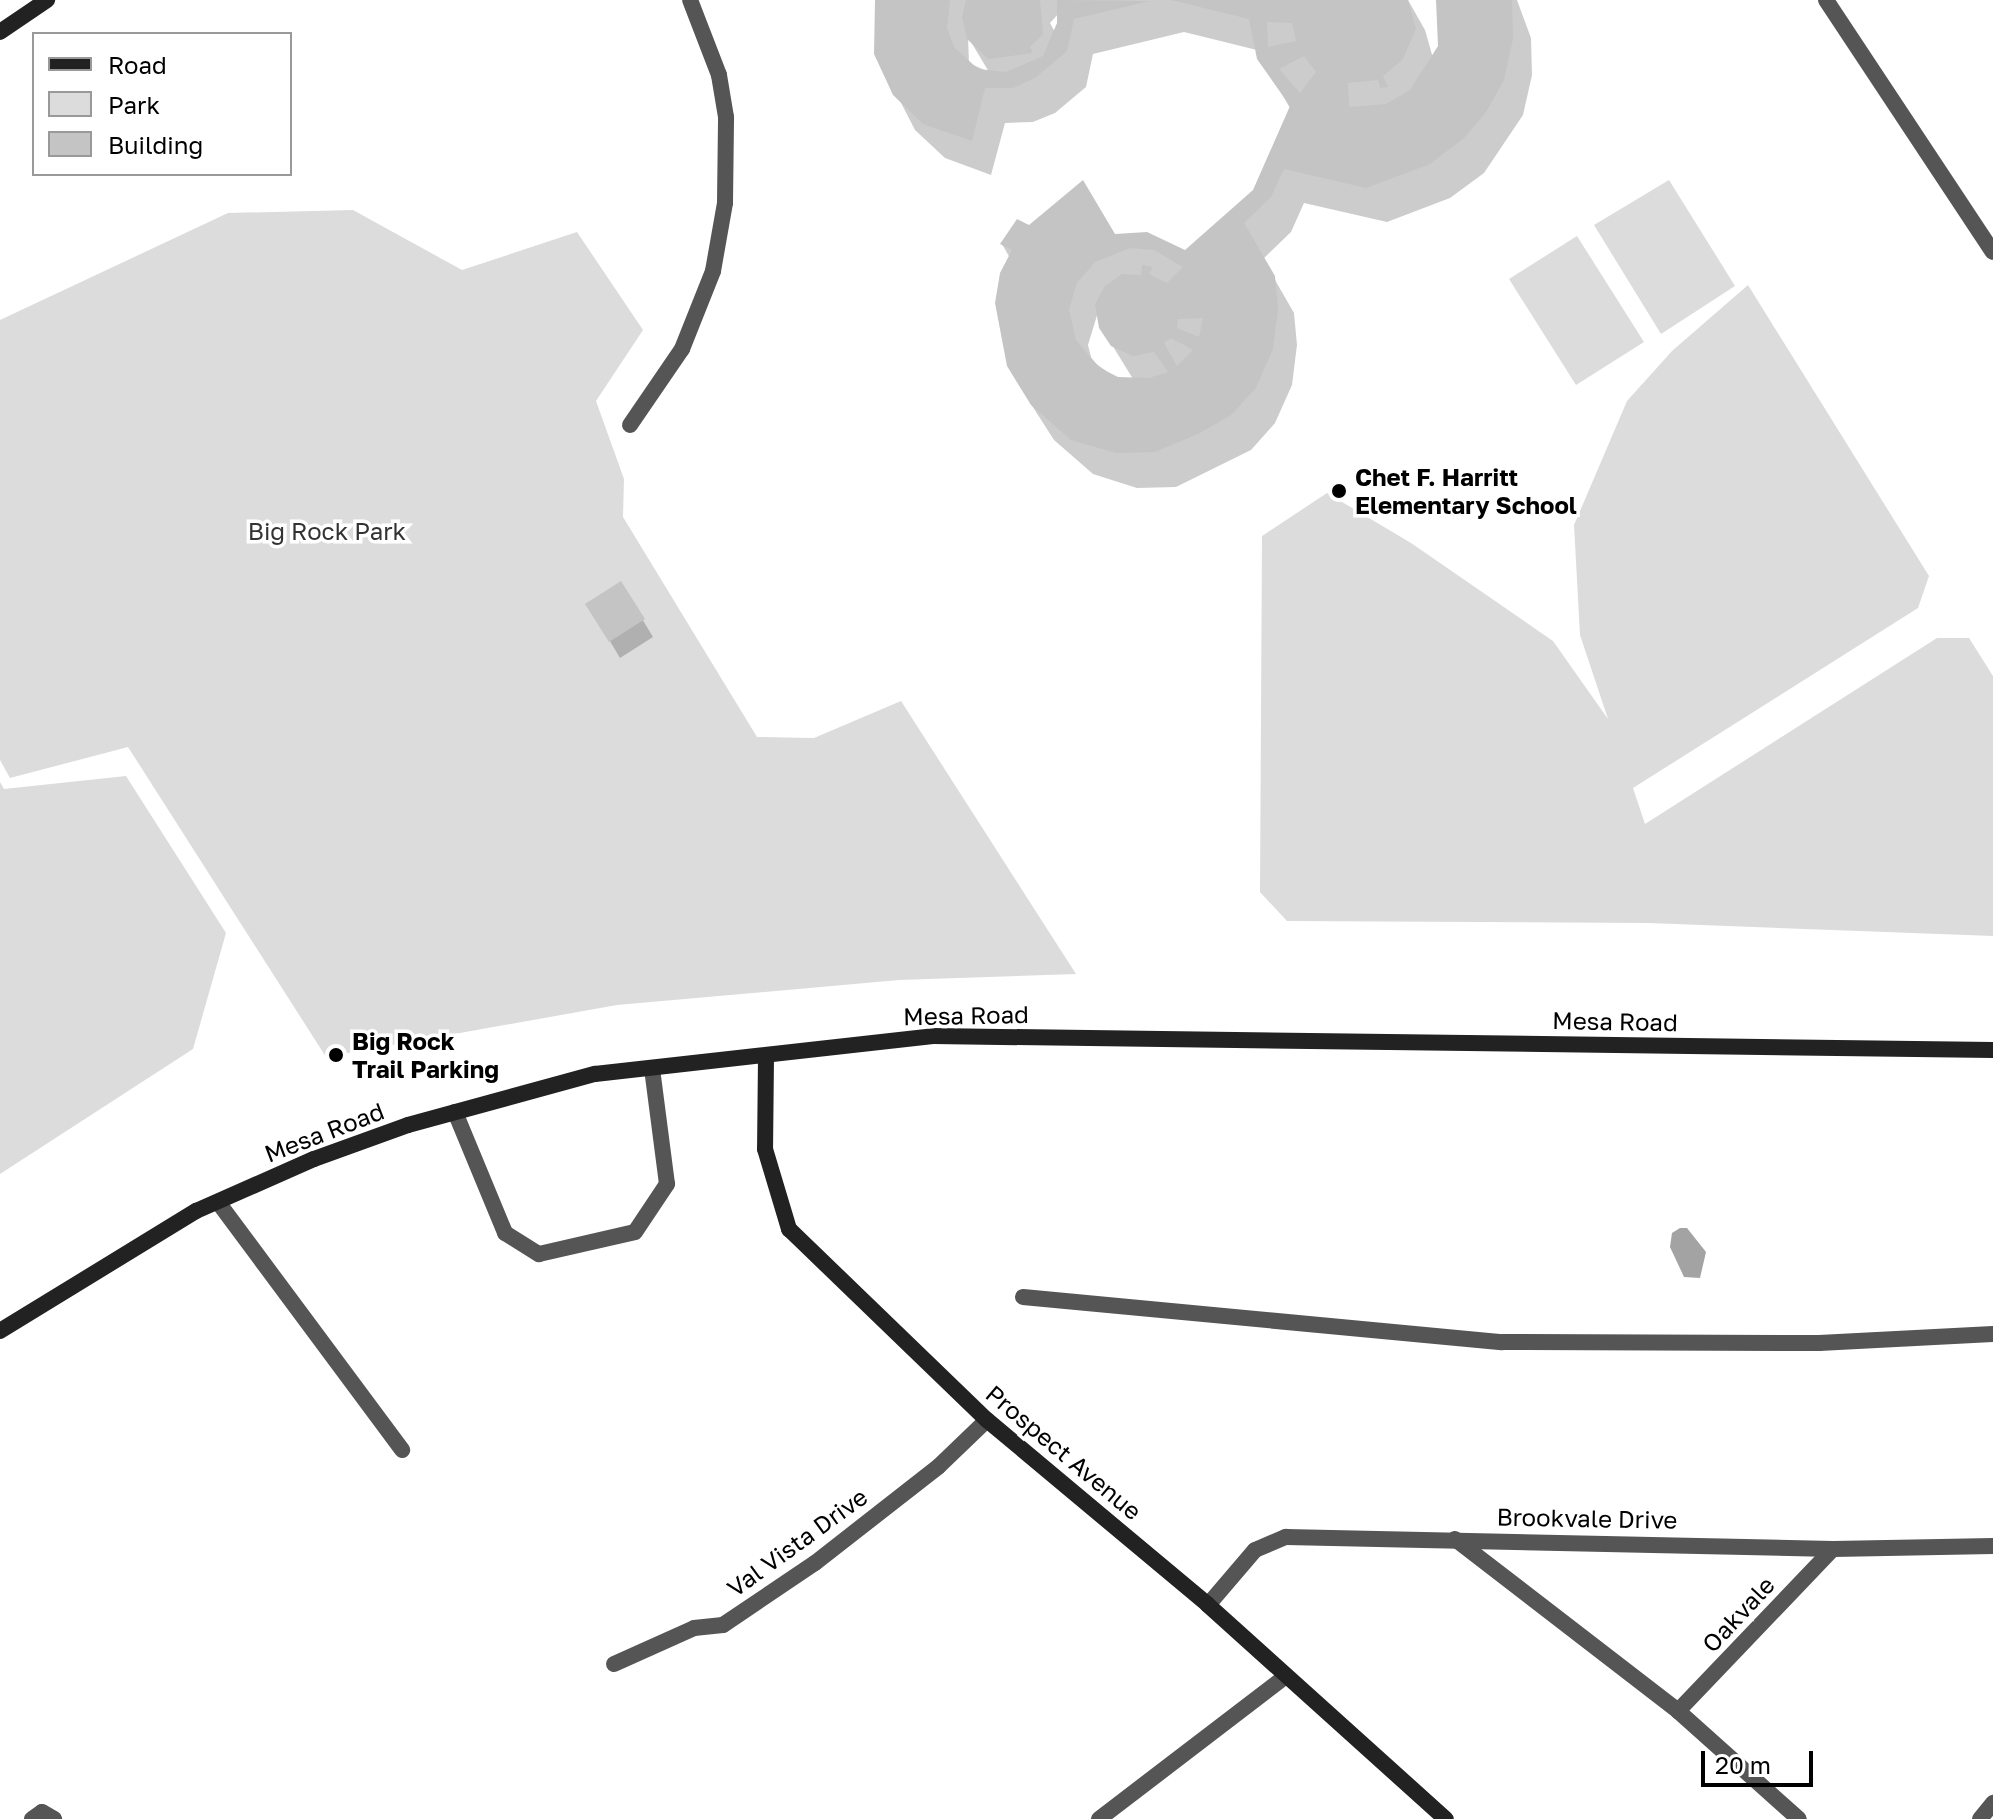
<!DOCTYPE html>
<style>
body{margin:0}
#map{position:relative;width:1993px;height:1819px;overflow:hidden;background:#fff;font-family:"Golos Text",sans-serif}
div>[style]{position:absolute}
.green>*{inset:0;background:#dcdcdc}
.water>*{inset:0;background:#a3a3a3}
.shadow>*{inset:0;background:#0003}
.building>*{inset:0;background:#c4c4c4}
.lane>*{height:16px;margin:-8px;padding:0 8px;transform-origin:8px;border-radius:8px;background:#555}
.street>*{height:16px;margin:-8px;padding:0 8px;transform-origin:8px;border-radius:8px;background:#555}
.secondary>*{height:16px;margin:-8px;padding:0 8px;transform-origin:8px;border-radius:8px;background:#222}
.dots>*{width:22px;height:22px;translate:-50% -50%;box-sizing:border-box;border:4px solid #fff;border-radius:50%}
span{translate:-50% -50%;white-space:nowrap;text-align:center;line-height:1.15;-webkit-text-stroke:7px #fff;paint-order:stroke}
.poi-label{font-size:24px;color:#000;font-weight:700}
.left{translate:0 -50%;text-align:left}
.park-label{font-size:24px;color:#333}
.street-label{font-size:24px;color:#000}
.legend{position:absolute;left:32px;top:32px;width:260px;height:144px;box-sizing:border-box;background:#fff;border:2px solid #999;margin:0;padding:10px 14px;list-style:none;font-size:24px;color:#000}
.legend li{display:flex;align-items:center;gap:16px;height:40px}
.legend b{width:40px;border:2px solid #999}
.scale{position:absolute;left:1701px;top:1751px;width:112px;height:36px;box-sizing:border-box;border:4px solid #000;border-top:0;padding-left:10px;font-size:24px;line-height:28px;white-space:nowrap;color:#000;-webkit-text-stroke:6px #fff;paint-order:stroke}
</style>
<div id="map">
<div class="green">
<div style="clip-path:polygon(1669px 180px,1735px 286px,1661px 334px,1594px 225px)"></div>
<div style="clip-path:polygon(353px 210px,462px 270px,577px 232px,643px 330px,596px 401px,624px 479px,623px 517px,757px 737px,814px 738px,901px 701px,1076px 974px,899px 980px,617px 1005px,326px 1057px,128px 747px,10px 778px,0 760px,0 320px,228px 213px)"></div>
<div style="clip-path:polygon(1577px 236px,1644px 342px,1576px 385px,1509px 279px)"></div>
<div style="clip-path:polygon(1748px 285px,1929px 576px,1918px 608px,1633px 788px,1645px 824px,1937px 638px,1969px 638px,1993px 676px,1993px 936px,1649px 923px,1287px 921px,1260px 892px,1262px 536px,1327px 493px,1411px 543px,1553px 641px,1608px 719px,1580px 635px,1574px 525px,1627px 401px,1672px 351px)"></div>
<div style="clip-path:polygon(126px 776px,226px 933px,193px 1049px,0 1174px,0 782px,4px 789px)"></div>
</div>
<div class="water">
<div style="clip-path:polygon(1680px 1228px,1687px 1228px,1706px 1252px,1700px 1278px,1684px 1277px,1670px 1247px,1672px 1233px)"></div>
</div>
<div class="shadow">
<div style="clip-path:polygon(evenodd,877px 0,1408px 0,1425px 30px,1433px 58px,1440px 47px,1437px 0,1517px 0,1531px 38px,1532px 75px,1523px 115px,1484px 173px,1450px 198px,1387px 222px,1304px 203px,1291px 232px,1263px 259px,1294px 313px,1297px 345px,1292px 385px,1275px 423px,1251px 450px,1176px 487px,1137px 488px,1093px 474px,1054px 440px,1029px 401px,1010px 258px,1002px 244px,1029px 227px,1114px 236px,1185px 252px,1254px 191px,1291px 110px,1257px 50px,1184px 32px,1093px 54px,1086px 87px,1055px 113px,1033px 122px,1005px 123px,991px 175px,945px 158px,915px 130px,876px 54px,877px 0,1059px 13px,1056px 34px,1050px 23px,1059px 13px,877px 0,968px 37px,989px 72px,969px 63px,968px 37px,877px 0,1098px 312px,1101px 327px,1133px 379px,1118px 379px,1092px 361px,1088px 345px,1098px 312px)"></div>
<div style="clip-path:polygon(621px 584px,653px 637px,620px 658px,598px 621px)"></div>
</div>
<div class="building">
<div style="clip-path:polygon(875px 0,950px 0,947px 28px,954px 47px,978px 69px,1006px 72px,1043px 56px,1057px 23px,1057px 0,1150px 1px,1074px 19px,1067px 51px,1035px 78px,1013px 88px,985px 88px,972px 141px,923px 124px,893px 95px,874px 54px)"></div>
<div style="clip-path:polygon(966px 0,1040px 0,1043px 34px,1030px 47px,1033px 53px,988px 59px,967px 39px,962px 17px)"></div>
<div style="clip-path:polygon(evenodd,1171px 0,1408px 0,1416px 29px,1403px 59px,1383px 76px,1388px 87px,1380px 88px,1378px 80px,1348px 83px,1349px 107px,1386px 104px,1410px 90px,1438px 46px,1436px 0,1512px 0,1513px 39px,1504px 80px,1486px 112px,1464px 138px,1430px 164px,1366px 188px,1284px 169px,1271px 197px,1244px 223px,1275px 276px,1278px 309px,1273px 349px,1256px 388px,1231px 415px,1198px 434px,1155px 452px,1116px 453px,1071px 440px,1031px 405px,1007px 366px,995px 303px,1000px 273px,1012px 250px,1000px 244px,1017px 219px,1029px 225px,1083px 180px,1115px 234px,1147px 232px,1185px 250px,1253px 190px,1290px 106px,1257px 59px,1249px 19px,1171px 0,1267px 22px,1292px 23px,1296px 41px,1268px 47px,1267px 22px,1171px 0,1304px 56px,1316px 72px,1300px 93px,1279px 69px,1304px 56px,1171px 0,1130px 248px,1154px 250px,1183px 267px,1167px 283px,1149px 274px,1153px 267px,1142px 265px,1141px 275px,1122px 274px,1105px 286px,1095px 304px,1099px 328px,1111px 346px,1133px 356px,1154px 352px,1168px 372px,1149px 378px,1118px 377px,1100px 368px,1076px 340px,1069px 309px,1077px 283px,1095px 262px,1130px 248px,1171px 0,1203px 318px,1199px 337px,1177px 328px,1178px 319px,1203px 318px,1171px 0,1171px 338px,1193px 350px,1177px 366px,1164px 343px,1171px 338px)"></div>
<div style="clip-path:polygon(621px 581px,645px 619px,609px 642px,585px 604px)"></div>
</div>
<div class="lane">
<div style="left:1826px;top:0;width:302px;rotate:56.5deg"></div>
<div style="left:455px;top:1112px;width:131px;rotate:67.5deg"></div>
<div style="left:505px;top:1233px;width:40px;rotate:32deg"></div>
<div style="left:539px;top:1254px;width:98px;rotate:-12.9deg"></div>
<div style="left:635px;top:1232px;width:58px;rotate:-56.3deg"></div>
<div style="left:667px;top:1184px;width:117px;rotate:-97.4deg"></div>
<div style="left:218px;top:1202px;width:309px;rotate:53.4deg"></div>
<div style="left:1023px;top:1297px;width:481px;rotate:5.4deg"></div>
<div style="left:1502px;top:1342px;width:317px;rotate:0.2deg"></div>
<div style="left:1819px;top:1343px;width:174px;rotate:-3deg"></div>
<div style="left:1455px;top:1539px;width:282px;rotate:37.6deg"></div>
<div style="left:1678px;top:1711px;width:162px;rotate:41.8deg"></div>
<div style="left:1208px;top:1605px;width:72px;rotate:-49.5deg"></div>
<div style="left:1255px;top:1550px;width:34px;rotate:-23deg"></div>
<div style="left:1286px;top:1537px;width:547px;rotate:1.26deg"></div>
<div style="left:1833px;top:1549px;width:160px;rotate:-1.1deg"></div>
<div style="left:1678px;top:1711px;width:224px;rotate:-46.3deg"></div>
<div style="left:1099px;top:1819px;width:235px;rotate:-37.4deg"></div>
<div style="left:1980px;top:1819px;width:21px;rotate:-51deg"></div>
</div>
<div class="street">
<div style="left:630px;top:425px;width:92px;rotate:-55.6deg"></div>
<div style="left:682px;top:349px;width:84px;rotate:-68.3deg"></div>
<div style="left:713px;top:271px;width:69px;rotate:-80deg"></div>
<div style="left:725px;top:203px;width:86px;rotate:-89.3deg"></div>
<div style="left:726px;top:117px;width:43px;rotate:-99.5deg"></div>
<div style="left:719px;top:75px;width:80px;rotate:-111.1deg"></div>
<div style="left:614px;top:1664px;width:88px;rotate:-24.2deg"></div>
<div style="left:694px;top:1628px;width:29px;rotate:-6deg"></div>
<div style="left:723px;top:1625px;width:111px;rotate:-34deg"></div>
<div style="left:815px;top:1563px;width:157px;rotate:-38deg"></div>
<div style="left:939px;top:1466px;width:66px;rotate:-43.8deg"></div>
<div style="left:32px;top:1819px;width:12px;rotate:-35deg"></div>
<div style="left:42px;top:1812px;width:14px;rotate:30deg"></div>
</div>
<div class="secondary">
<div style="left:0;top:32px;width:57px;rotate:-34.2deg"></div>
<div style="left:766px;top:1057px;width:92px;rotate:90.6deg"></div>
<div style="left:765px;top:1149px;width:84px;rotate:73.3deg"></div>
<div style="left:789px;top:1229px;width:275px;rotate:44deg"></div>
<div style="left:987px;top:1420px;width:288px;rotate:39.9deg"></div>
<div style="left:1208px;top:1605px;width:320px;rotate:42deg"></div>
<div style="left:0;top:1331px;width:230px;rotate:-31.5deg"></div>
<div style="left:196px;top:1211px;width:129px;rotate:-23.8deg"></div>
<div style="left:314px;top:1159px;width:100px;rotate:-19.9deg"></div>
<div style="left:408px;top:1125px;width:194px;rotate:-15.3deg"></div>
<div style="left:595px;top:1074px;width:340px;rotate:-6.4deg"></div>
<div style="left:933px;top:1036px;width:1060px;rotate:0.76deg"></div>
</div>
<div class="dots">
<div style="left:1339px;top:491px;background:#000"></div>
<div style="left:336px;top:1055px;background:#000"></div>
</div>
<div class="poi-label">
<span class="left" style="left:1355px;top:491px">Chet F. Harritt<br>Elementary School</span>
<span class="left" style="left:352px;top:1055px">Big Rock<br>Trail Parking</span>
</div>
<div class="park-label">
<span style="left:327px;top:531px">Big Rock Park</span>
</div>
<div class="street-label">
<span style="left:966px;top:1015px;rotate:-1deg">Mesa Road</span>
<span style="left:1615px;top:1021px;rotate:1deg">Mesa Road</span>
<span style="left:324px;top:1132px;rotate:-21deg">Mesa Road</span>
<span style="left:1064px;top:1452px;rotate:40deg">Prospect Avenue</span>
<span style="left:1587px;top:1518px;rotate:1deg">Brookvale Drive</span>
<span style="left:797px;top:1542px;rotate:-36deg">Val Vista Drive</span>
<span style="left:1738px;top:1614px;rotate:-47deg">Oakvale</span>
</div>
<ul class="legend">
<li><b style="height:10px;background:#222"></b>Road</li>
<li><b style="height:22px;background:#dcdcdc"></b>Park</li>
<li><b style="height:22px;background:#c4c4c4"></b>Building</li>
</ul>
<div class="scale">20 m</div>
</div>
